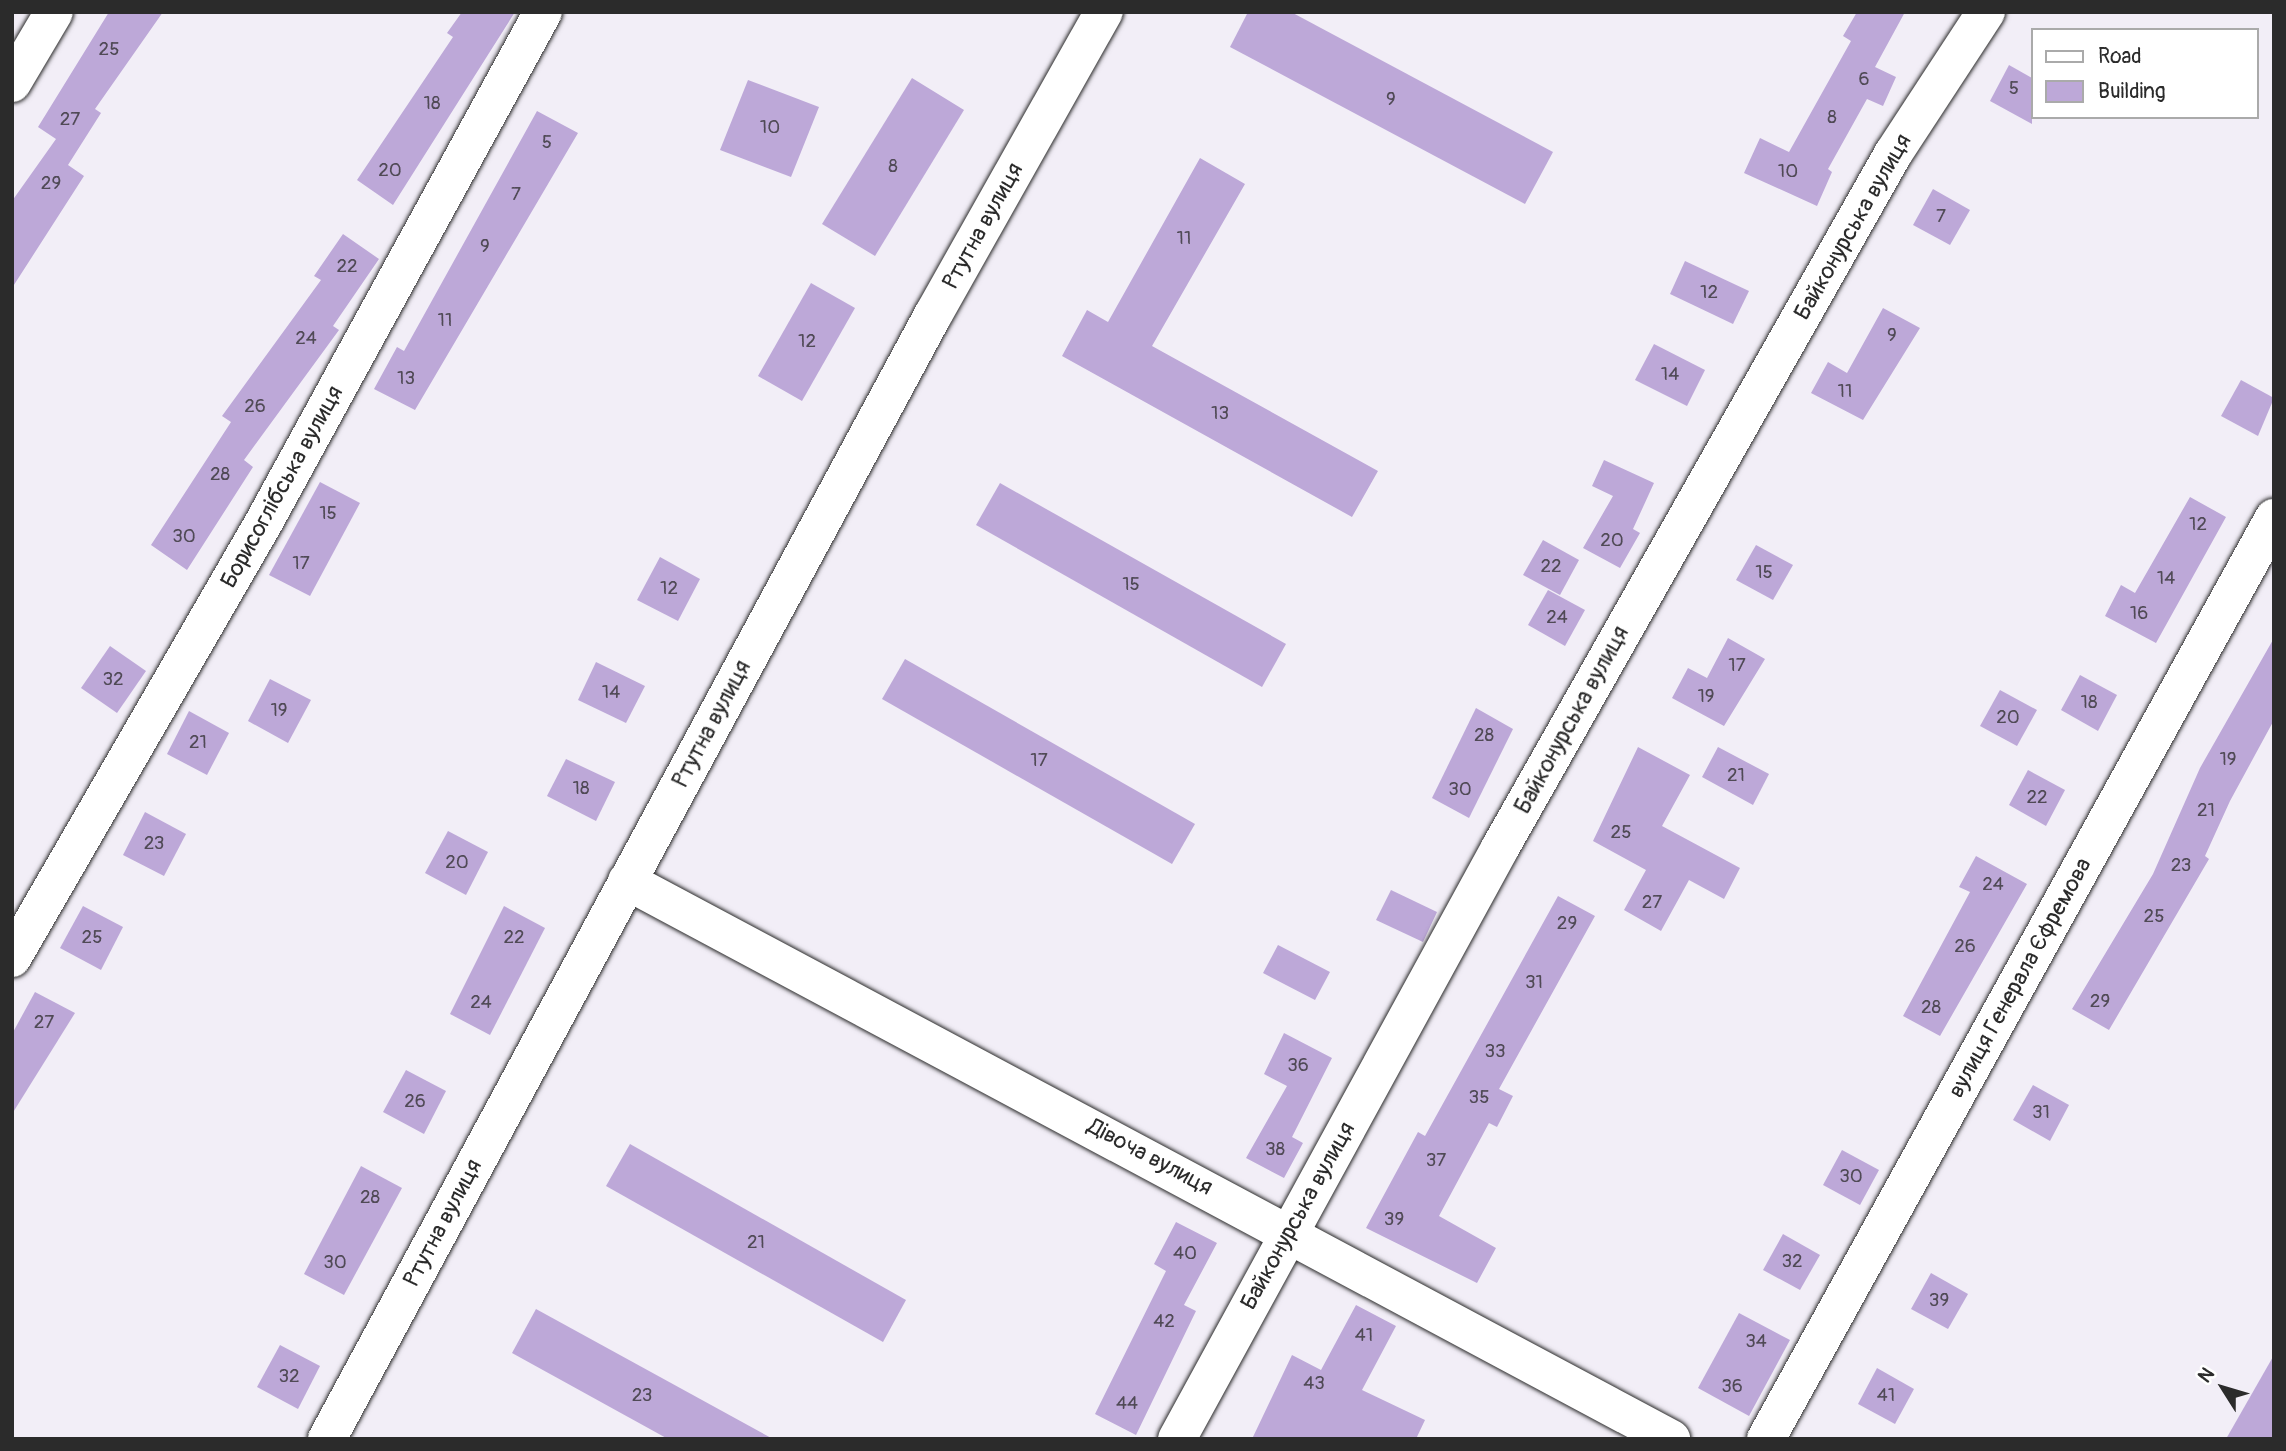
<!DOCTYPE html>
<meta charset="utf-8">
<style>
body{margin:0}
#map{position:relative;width:2286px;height:1451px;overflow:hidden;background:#f2eef7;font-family:Pangolin,sans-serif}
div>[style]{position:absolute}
.building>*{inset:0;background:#bda8d8}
.roads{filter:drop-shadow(0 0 2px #2b2b2b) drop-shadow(0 0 2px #2b2b2b)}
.minor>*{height:38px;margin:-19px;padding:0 19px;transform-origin:19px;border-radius:19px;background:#fff}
.major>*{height:38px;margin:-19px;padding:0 19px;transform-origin:19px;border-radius:19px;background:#fff}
span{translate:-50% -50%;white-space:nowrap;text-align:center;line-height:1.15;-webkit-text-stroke:5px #fff;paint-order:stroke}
.number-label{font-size:19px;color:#504a56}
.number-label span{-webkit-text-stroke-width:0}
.street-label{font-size:23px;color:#2b2b2b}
.frame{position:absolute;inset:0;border:14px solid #2b2b2b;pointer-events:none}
.legend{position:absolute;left:2031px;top:28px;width:228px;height:91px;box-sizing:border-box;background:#fff;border:2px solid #aaa;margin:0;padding:9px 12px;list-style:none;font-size:21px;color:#2b2b2b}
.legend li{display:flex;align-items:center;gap:14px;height:35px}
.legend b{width:35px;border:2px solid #aaa}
.north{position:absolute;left:2188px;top:1353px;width:70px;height:70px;-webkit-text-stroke:5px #fff;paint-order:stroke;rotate:307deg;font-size:19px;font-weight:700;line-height:28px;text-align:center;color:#2b2b2b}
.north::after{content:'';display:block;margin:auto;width:24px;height:32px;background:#2b2b2b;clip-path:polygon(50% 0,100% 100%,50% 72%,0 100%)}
</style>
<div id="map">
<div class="building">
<div style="clip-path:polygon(109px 12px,163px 12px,95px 109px,101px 113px,68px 165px,84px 176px,12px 288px,12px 201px,56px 139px,38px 127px)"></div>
<div style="clip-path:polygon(462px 12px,515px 12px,393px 205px,357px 180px,453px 37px,447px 33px)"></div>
<div style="clip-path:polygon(1248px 12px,1291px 12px,1553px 152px,1525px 204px,1230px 47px)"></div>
<div style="clip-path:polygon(1857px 12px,1905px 12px,1875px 67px,1896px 77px,1883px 106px,1867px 99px,1828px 169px,1832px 172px,1817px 206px,1744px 173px,1760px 138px,1789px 152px,1851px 41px,1843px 36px)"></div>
<div style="clip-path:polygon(2009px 65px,2032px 78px,2032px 124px,1990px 101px)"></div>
<div style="clip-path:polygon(912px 78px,964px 110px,875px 256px,822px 224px)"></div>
<div style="clip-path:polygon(748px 80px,819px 107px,791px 177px,720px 150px)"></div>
<div style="clip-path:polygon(537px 111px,578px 133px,415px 410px,374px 389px,397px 347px,404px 351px)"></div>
<div style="clip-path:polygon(1200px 158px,1245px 184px,1152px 346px,1378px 471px,1352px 517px,1062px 356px,1087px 310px,1108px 322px)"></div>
<div style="clip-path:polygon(1933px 189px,1970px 210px,1950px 245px,1913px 225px)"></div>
<div style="clip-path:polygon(343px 234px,379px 259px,333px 326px,339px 330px,244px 460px,253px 467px,187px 570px,151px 545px,231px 422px,222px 416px,321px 280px,314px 276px)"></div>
<div style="clip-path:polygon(1685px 261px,1749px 291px,1733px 324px,1670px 294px)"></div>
<div style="clip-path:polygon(811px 283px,855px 308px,802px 401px,758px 376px)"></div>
<div style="clip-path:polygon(1883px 308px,1920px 328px,1863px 420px,1811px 393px,1828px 362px,1847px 373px)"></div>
<div style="clip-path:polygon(1654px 344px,1705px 370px,1687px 406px,1635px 380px)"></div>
<div style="clip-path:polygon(2241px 380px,2274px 398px,2258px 436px,2221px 416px)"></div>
<div style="clip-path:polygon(1604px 460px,1654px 483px,1633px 529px,1640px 533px,1620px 568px,1583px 548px,1613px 496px,1592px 486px)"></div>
<div style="clip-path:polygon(320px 482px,360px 503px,310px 596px,269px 575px)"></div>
<div style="clip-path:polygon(1000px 483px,1286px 644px,1262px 687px,976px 525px)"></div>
<div style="clip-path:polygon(2190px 497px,2226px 517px,2156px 643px,2105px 616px,2121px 585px,2135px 593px)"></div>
<div style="clip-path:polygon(1543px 540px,1579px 560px,1560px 595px,1523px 575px)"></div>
<div style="clip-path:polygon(1756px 545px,1793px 565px,1773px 600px,1736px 580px)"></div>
<div style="clip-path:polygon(660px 557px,700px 579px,678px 621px,637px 600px)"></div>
<div style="clip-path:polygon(1548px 590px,1585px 610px,1565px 646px,1528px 625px)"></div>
<div style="clip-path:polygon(1728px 638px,1765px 659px,1724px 726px,1672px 698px,1688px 668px,1707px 678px)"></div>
<div style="clip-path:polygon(2274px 638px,2274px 720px,2230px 801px,2205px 856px,2209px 859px,2109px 1030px,2072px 1009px,2153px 874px,2200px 768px)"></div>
<div style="clip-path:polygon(110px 646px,146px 671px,117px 713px,81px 688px)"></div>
<div style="clip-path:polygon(905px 659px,1195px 824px,1172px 864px,882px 699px)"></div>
<div style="clip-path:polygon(596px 662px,645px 686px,626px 723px,578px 700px)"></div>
<div style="clip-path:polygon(2080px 675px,2117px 695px,2098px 731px,2061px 710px)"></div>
<div style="clip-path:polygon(270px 679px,311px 700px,288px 743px,248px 721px)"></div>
<div style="clip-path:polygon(2000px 690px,2037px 710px,2017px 746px,1980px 726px)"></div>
<div style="clip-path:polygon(1476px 708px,1513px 729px,1469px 818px,1432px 798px)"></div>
<div style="clip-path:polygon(189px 711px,229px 733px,207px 775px,167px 754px)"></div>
<div style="clip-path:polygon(1638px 747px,1690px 775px,1662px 826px,1740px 868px,1724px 899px,1689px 880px,1661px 931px,1624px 910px,1646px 870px,1593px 841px)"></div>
<div style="clip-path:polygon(1718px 747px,1769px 774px,1753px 805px,1702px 777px)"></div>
<div style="clip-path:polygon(566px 759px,615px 782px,596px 821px,547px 796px)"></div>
<div style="clip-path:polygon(2028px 770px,2065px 790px,2046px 826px,2009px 805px)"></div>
<div style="clip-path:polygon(145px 812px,186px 834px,164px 876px,123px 855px)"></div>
<div style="clip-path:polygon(448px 831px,488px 852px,466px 895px,425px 873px)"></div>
<div style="clip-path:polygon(1976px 856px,2027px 884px,1940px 1036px,1903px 1016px,1970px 892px,1959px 887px)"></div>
<div style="clip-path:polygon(1391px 890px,1437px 912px,1423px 942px,1376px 920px)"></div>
<div style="clip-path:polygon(1558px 896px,1595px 916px,1499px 1089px,1513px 1096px,1497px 1127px,1489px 1123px,1439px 1216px,1496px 1248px,1477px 1283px,1366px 1228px,1418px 1132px,1425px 1136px)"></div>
<div style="clip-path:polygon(83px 906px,123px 927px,101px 970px,60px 948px)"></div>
<div style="clip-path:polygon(504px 906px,545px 928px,490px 1035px,450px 1014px)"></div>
<div style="clip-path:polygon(1278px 945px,1330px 972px,1315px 1000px,1263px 973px)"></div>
<div style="clip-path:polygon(35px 992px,75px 1013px,12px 1114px,12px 1034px)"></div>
<div style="clip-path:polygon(1284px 1033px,1332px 1058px,1292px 1137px,1303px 1143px,1284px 1178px,1246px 1158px,1287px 1086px,1264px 1074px)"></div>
<div style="clip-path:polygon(406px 1070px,446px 1091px,424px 1134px,383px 1112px)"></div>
<div style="clip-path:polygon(2033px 1085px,2069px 1105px,2050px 1141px,2013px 1120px)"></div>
<div style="clip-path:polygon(630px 1144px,906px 1300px,883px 1342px,606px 1186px)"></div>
<div style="clip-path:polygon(1842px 1150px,1879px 1170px,1860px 1205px,1823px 1185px)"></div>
<div style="clip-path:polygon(361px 1166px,402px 1188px,344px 1295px,304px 1274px)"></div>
<div style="clip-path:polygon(1176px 1222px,1217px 1243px,1184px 1305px,1196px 1311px,1136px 1435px,1095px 1414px,1166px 1271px,1154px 1264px)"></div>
<div style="clip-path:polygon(1783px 1234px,1820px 1255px,1800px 1290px,1763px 1270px)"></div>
<div style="clip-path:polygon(1931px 1273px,1968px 1294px,1948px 1329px,1911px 1309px)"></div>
<div style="clip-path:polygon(1356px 1305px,1396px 1326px,1362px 1390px,1425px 1420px,1416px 1439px,1252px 1439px,1292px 1355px,1321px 1370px)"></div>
<div style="clip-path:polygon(536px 1309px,773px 1439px,668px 1439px,512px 1353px)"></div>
<div style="clip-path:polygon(1739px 1313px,1790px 1340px,1749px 1416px,1698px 1388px)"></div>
<div style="clip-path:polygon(280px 1345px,320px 1366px,298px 1409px,257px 1387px)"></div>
<div style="clip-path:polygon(2274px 1355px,2274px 1439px,2226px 1439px)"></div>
<div style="clip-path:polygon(1877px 1368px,1914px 1389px,1895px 1424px,1858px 1404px)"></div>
</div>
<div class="roads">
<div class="minor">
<div style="left:12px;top:83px;width:82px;rotate:-59.4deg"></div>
<div style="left:627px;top:881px;width:1184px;rotate:28.12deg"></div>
<div style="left:12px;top:958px;width:504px;rotate:-59.97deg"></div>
<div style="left:264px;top:522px;width:581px;rotate:-61.32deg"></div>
<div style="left:1177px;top:1439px;width:674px;rotate:-61.34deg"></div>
<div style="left:1500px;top:848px;width:798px;rotate:-60.48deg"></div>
<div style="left:1893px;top:154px;width:170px;rotate:-56.8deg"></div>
<div style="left:1766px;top:1439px;width:1052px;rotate:-61.12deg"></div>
</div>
<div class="major">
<div style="left:327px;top:1439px;width:1277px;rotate:-61.67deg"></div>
<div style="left:933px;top:315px;width:348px;rotate:-60.6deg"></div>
</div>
</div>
<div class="number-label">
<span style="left:109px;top:50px">25</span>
<span style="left:1864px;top:80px">6</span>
<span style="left:2014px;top:89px">5</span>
<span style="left:1391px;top:100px">9</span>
<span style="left:432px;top:104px">18</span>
<span style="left:1832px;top:118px">8</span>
<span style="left:70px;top:120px">27</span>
<span style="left:770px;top:128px">10</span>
<span style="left:547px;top:143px">5</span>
<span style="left:893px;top:167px">8</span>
<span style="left:390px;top:171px">20</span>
<span style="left:1788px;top:172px">10</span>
<span style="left:51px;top:184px">29</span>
<span style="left:516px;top:195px">7</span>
<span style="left:1941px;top:217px">7</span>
<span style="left:1184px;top:239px">11</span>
<span style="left:485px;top:247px">9</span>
<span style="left:347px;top:267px">22</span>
<span style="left:1709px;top:293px">12</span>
<span style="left:445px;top:321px">11</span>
<span style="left:1892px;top:336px">9</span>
<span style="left:306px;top:339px">24</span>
<span style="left:807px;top:342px">12</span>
<span style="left:1670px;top:375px">14</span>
<span style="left:406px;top:379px">13</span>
<span style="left:1845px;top:392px">11</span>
<span style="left:255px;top:407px">26</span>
<span style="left:1220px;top:414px">13</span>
<span style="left:220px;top:475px">28</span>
<span style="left:328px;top:514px">15</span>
<span style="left:2198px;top:525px">12</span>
<span style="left:184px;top:537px">30</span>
<span style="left:1612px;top:541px">20</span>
<span style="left:301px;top:564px">17</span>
<span style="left:1551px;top:567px">22</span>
<span style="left:1764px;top:573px">15</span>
<span style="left:2166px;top:579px">14</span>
<span style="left:1131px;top:585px">15</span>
<span style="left:669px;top:589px">12</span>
<span style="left:2139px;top:614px">16</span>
<span style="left:1557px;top:618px">24</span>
<span style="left:1737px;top:666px">17</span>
<span style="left:113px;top:680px">32</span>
<span style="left:611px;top:693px">14</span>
<span style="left:1706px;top:697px">19</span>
<span style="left:2089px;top:703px">18</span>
<span style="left:279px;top:711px">19</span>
<span style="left:2008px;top:718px">20</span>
<span style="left:1484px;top:736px">28</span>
<span style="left:198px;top:743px">21</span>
<span style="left:2228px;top:760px">19</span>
<span style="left:1039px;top:761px">17</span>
<span style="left:1736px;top:776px">21</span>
<span style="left:581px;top:789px">18</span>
<span style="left:1460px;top:790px">30</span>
<span style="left:2037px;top:798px">22</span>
<span style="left:2206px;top:811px">21</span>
<span style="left:1621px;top:833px">25</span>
<span style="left:154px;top:844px">23</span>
<span style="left:457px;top:863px">20</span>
<span style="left:2181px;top:866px">23</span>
<span style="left:1993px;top:885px">24</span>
<span style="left:1652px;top:903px">27</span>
<span style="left:2154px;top:917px">25</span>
<span style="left:1567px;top:924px">29</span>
<span style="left:92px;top:938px">25</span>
<span style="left:514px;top:938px">22</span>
<span style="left:1965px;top:947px">26</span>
<span style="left:1534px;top:983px">31</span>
<span style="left:2100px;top:1002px">29</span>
<span style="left:481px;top:1003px">24</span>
<span style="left:1931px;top:1008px">28</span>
<span style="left:44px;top:1023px">27</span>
<span style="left:1495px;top:1052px">33</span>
<span style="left:1298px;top:1066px">36</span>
<span style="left:1479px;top:1098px">35</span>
<span style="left:415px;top:1102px">26</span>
<span style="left:2041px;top:1113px">31</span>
<span style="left:1275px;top:1150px">38</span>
<span style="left:1436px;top:1161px">37</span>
<span style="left:1851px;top:1177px">30</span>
<span style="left:370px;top:1198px">28</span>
<span style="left:1394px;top:1220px">39</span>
<span style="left:756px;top:1243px">21</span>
<span style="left:1185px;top:1254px">40</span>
<span style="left:1792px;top:1262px">32</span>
<span style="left:335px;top:1263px">30</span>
<span style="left:1939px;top:1301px">39</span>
<span style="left:1164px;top:1322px">42</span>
<span style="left:1364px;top:1336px">41</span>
<span style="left:1756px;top:1342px">34</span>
<span style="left:289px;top:1377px">32</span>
<span style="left:1314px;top:1384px">43</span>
<span style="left:1732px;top:1387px">36</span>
<span style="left:642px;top:1396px">23</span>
<span style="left:1886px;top:1396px">41</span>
<span style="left:1127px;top:1404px">44</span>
</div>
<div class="street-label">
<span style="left:983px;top:226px;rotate:-61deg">Ртутна вулиця</span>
<span style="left:1853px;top:227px;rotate:-60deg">Байконурська вулиця</span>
<span style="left:282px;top:487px;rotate:-61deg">Борисоглібська вулиця</span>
<span style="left:1572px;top:720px;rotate:-61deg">Байконурська вулиця</span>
<span style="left:712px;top:724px;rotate:-62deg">Ртутна вулиця</span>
<span style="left:2020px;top:978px;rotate:-61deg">вулиця Генерала Єфремова</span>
<span style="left:1150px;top:1157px;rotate:28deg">Дівоча вулиця</span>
<span style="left:1298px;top:1216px;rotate:-61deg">Байконурська вулиця</span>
<span style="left:443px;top:1223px;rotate:-62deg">Ртутна вулиця</span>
</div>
<div class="frame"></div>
<ul class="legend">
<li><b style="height:9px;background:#fff"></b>Road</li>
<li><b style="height:19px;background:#bda8d8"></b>Building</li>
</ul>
<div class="north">N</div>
</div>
